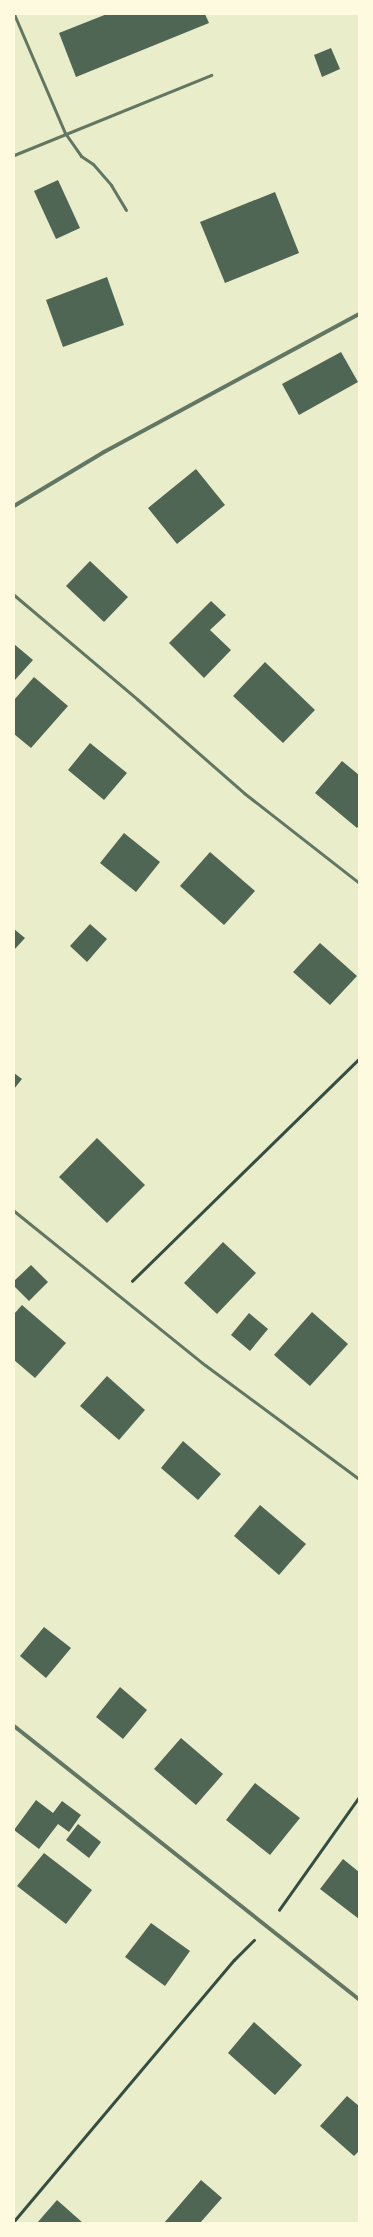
<!DOCTYPE html>
<style>
body{margin:0}
#map{position:relative;width:373px;height:2237px;overflow:hidden;background:#e9edc9;font-family:"DejaVu Sans",sans-serif}
div>[style]{position:absolute}
.building>*{inset:0;background:#4f6655}
.path>*{height:2.5px;margin:-1.25px;padding:0 1.25px;transform-origin:1.25px;border-radius:1.25px;background:#344e41}
.service>*{height:3px;margin:-1.5px;padding:0 1.5px;transform-origin:1.5px;border-radius:1.5px;background:#617663}
.minor>*{height:4px;margin:-2px;padding:0 2px;transform-origin:2px;border-radius:2px;background:#617663}
span{translate:-50% -50%;white-space:nowrap;text-align:center;line-height:1.15;-webkit-text-stroke:3.5px #fefae0;paint-order:stroke}
.frame{position:absolute;inset:0;border:15px solid #fefae0;pointer-events:none}
</style>
<div id="map">
<div class="building">
<div style="clip-path:polygon(107px 14px,205px 14px,209px 23px,76px 77px,59px 33px)"></div>
<div style="clip-path:polygon(331px 48px,340px 69px,322px 77px,314px 55px)"></div>
<div style="clip-path:polygon(58px 180px,80px 228px,56px 239px,34px 191px)"></div>
<div style="clip-path:polygon(275px 192px,299px 253px,225px 283px,200px 222px)"></div>
<div style="clip-path:polygon(107px 277px,124px 325px,63px 347px,46px 300px)"></div>
<div style="clip-path:polygon(341px 352px,358px 382px,299px 415px,282px 384px)"></div>
<div style="clip-path:polygon(196px 469px,225px 505px,177px 544px,148px 508px)"></div>
<div style="clip-path:polygon(90px 561px,128px 597px,104px 622px,66px 586px)"></div>
<div style="clip-path:polygon(211px 601px,226px 615px,210px 630px,231px 650px,204px 678px,169px 643px)"></div>
<div style="clip-path:polygon(14px 644px,33px 660px,14px 681px)"></div>
<div style="clip-path:polygon(265px 662px,315px 710px,283px 743px,233px 696px)"></div>
<div style="clip-path:polygon(34px 677px,68px 706px,31px 748px,14px 734px,14px 700px)"></div>
<div style="clip-path:polygon(90px 743px,127px 773px,104px 800px,68px 770px)"></div>
<div style="clip-path:polygon(342px 761px,359px 775px,359px 825px,357px 828px,315px 793px)"></div>
<div style="clip-path:polygon(124px 833px,160px 862px,136px 892px,100px 863px)"></div>
<div style="clip-path:polygon(210px 852px,255px 891px,224px 925px,180px 886px)"></div>
<div style="clip-path:polygon(90px 924px,107px 939px,87px 962px,70px 946px)"></div>
<div style="clip-path:polygon(14px 929px,25px 938px,14px 950px)"></div>
<div style="clip-path:polygon(320px 943px,357px 976px,330px 1005px,293px 972px)"></div>
<div style="clip-path:polygon(14px 1073px,22px 1079px,14px 1089px)"></div>
<div style="clip-path:polygon(97px 1138px,145px 1185px,107px 1223px,59px 1177px)"></div>
<div style="clip-path:polygon(223px 1242px,256px 1273px,217px 1314px,184px 1283px)"></div>
<div style="clip-path:polygon(31px 1265px,48px 1282px,29px 1301px,14px 1286px,14px 1281px)"></div>
<div style="clip-path:polygon(22px 1305px,66px 1343px,35px 1378px,14px 1360px,14px 1314px)"></div>
<div style="clip-path:polygon(312px 1312px,348px 1344px,310px 1386px,274px 1355px)"></div>
<div style="clip-path:polygon(249px 1313px,268px 1329px,250px 1351px,231px 1335px)"></div>
<div style="clip-path:polygon(107px 1376px,145px 1410px,119px 1440px,80px 1406px)"></div>
<div style="clip-path:polygon(183px 1441px,221px 1474px,198px 1500px,161px 1468px)"></div>
<div style="clip-path:polygon(260px 1505px,306px 1544px,279px 1575px,234px 1536px)"></div>
<div style="clip-path:polygon(44px 1627px,71px 1648px,46px 1678px,20px 1656px)"></div>
<div style="clip-path:polygon(120px 1687px,147px 1710px,123px 1739px,96px 1717px)"></div>
<div style="clip-path:polygon(181px 1738px,223px 1774px,196px 1805px,154px 1769px)"></div>
<div style="clip-path:polygon(255px 1783px,300px 1818px,270px 1855px,226px 1820px)"></div>
<div style="clip-path:polygon(36px 1800px,53px 1813px,62px 1801px,81px 1815px,69px 1832px,58px 1824px,39px 1849px,14px 1830px)"></div>
<div style="clip-path:polygon(78px 1824px,101px 1842px,89px 1858px,66px 1840px)"></div>
<div style="clip-path:polygon(44px 1853px,92px 1890px,66px 1924px,17px 1886px)"></div>
<div style="clip-path:polygon(343px 1859px,359px 1872px,359px 1919px,320px 1889px)"></div>
<div style="clip-path:polygon(151px 1923px,190px 1951px,165px 1986px,125px 1957px)"></div>
<div style="clip-path:polygon(254px 2022px,302px 2065px,275px 2095px,228px 2053px)"></div>
<div style="clip-path:polygon(347px 2096px,359px 2106px,359px 2151px,354px 2156px,320px 2126px)"></div>
<div style="clip-path:polygon(201px 2180px,222px 2198px,200px 2223px,164px 2223px)"></div>
<div style="clip-path:polygon(57px 2200px,83px 2223px,37px 2223px)"></div>
</div>
<div class="path">
<div style="left:132px;top:1281px;width:318px;rotate:-44.4deg"></div>
<div style="left:279px;top:1910px;width:138px;rotate:-54.7deg"></div>
<div style="left:14px;top:2221px;width:341px;rotate:-49.9deg"></div>
<div style="left:234px;top:1960px;width:28px;rotate:-45deg"></div>
</div>
<div class="service">
<div style="left:14px;top:14px;width:129px;rotate:66.8deg"></div>
<div style="left:65px;top:133px;width:28px;rotate:55deg"></div>
<div style="left:81px;top:156px;width:14px;rotate:34deg"></div>
<div style="left:93px;top:164px;width:28px;rotate:49deg"></div>
<div style="left:111px;top:185px;width:29px;rotate:59deg"></div>
<div style="left:14px;top:155px;width:213px;rotate:-22.1deg"></div>
<div style="left:14px;top:595px;width:161px;rotate:40.2deg"></div>
<div style="left:137px;top:699px;width:142px;rotate:41.3deg"></div>
<div style="left:244px;top:793px;width:146px;rotate:38deg"></div>
<div style="left:14px;top:1211px;width:245px;rotate:38.9deg"></div>
<div style="left:205px;top:1365px;width:192px;rotate:36.5deg"></div>
</div>
<div class="minor">
<div style="left:14px;top:506px;width:105px;rotate:-31deg"></div>
<div style="left:104px;top:452px;width:290px;rotate:-28.4deg"></div>
<div style="left:14px;top:1726px;width:440px;rotate:38.4deg"></div>
</div>
<div class="frame"></div>
</div>
